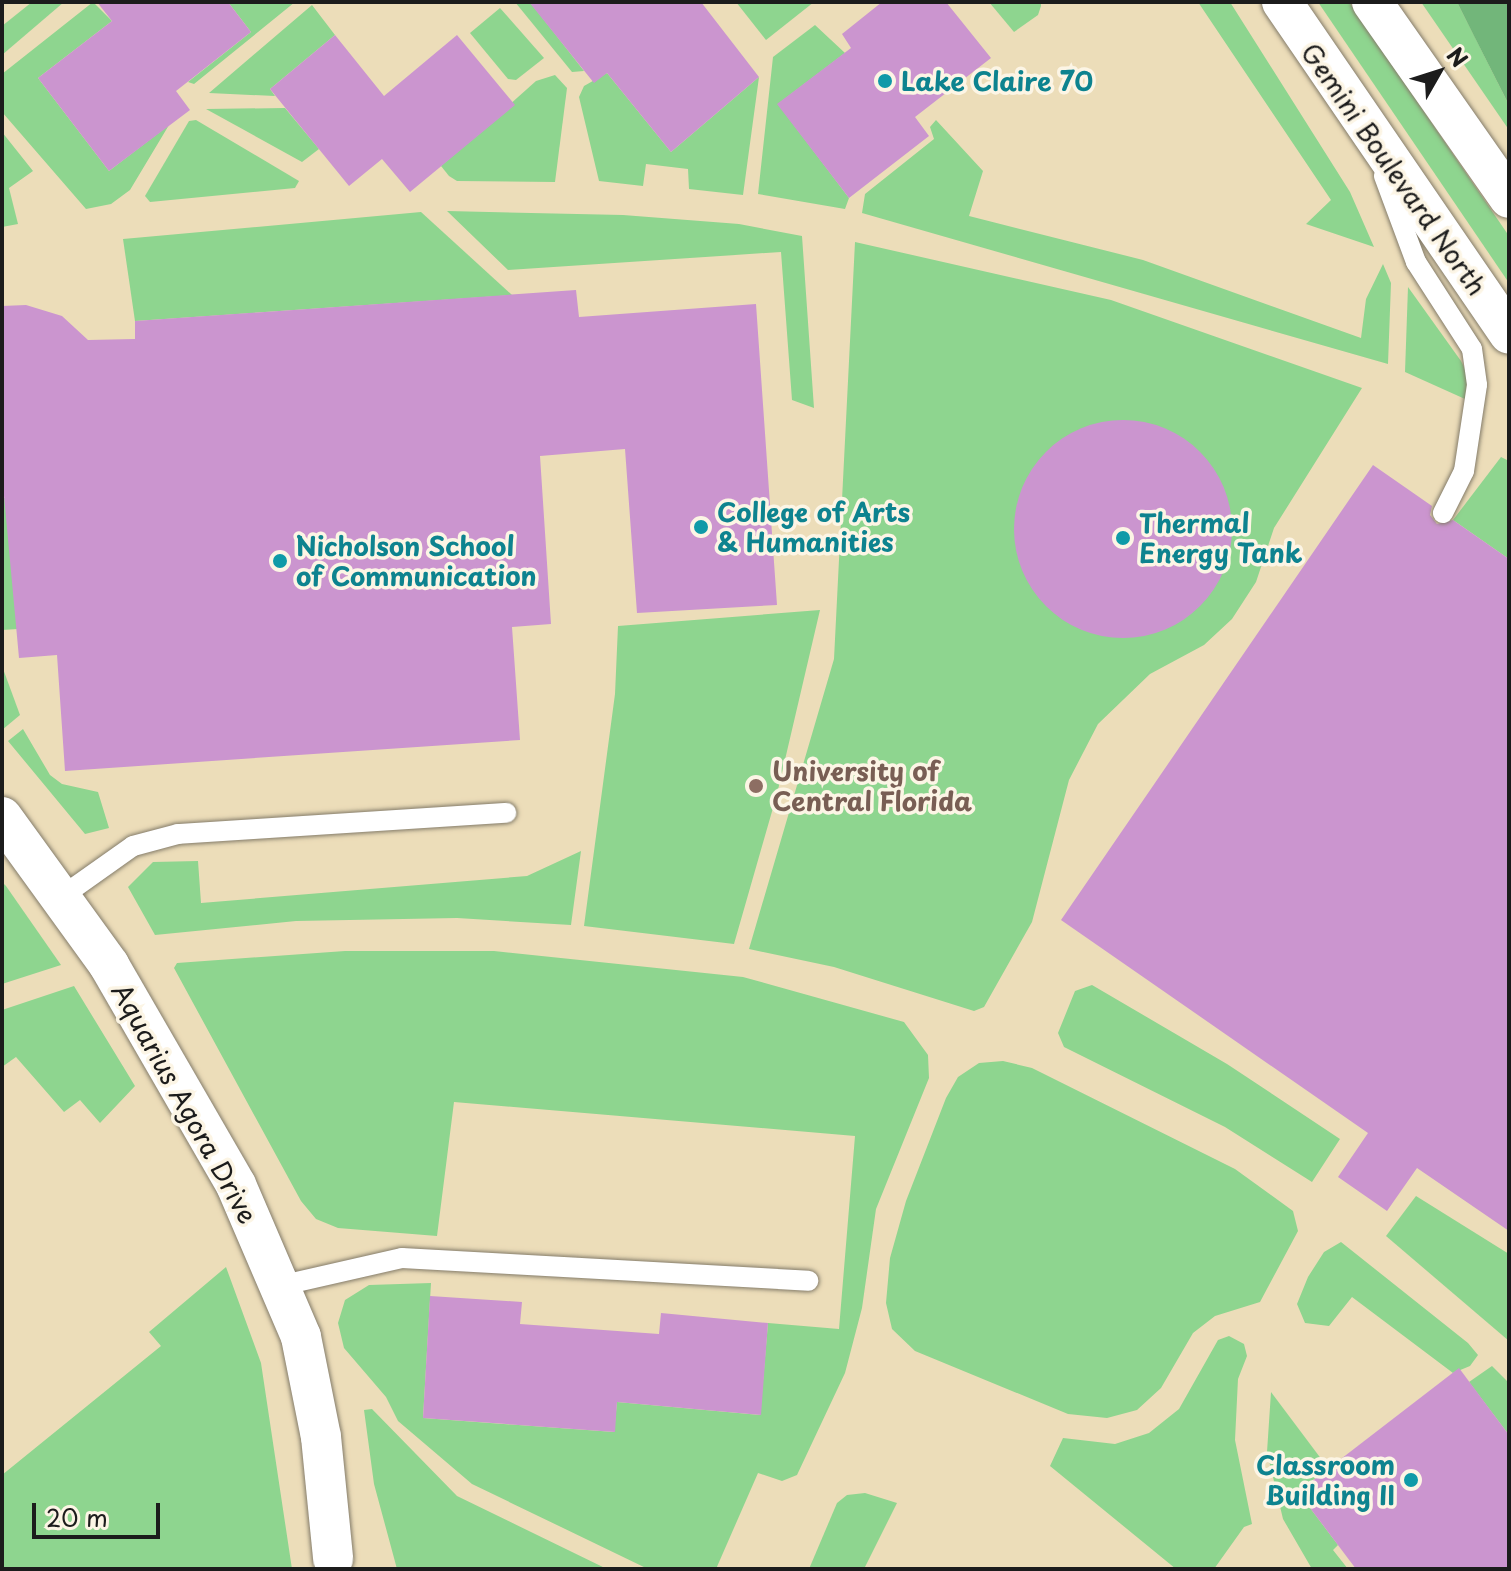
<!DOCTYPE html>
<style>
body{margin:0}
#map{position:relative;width:1511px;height:1571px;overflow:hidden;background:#ecddb9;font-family:"Playpen Sans",sans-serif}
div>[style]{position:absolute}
.green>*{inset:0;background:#8ed58f}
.forest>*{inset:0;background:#72b67a}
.building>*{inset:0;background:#cb95cf}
.round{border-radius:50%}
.roads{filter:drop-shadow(0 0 2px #847c6a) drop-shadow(0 0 2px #847c6a)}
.service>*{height:20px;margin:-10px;padding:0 10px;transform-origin:10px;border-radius:10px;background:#fff}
.minor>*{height:40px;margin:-20px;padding:0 20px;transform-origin:20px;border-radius:20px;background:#fff}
.dots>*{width:22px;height:22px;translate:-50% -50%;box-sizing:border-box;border:4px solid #fcf5e5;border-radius:50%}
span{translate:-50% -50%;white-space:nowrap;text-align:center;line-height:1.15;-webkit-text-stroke:7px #fcf5e5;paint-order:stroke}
.culture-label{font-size:26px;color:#0d838f;font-weight:700}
.left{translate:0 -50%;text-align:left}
.right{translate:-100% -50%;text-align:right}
.street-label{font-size:26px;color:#1c1c1c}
.education-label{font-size:26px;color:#785e54;font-weight:700}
.frame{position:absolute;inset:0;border:4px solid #1c1c1c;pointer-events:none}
.north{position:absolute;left:1399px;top:32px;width:80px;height:80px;-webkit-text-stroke:6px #fcf5e5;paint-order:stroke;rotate:51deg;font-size:22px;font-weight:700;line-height:32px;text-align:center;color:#1c1c1c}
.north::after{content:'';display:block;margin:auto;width:28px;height:36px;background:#1c1c1c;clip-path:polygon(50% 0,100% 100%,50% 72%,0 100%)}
.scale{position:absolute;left:32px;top:1503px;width:128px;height:36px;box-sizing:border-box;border:4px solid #1c1c1c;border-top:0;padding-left:10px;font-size:24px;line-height:28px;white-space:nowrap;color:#1c1c1c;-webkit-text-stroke:6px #fcf5e5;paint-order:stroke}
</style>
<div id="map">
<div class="green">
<div style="clip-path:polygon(32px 2px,64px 2px,2px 55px,2px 26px)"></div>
<div style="clip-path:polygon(93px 2px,112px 21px,38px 78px,109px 171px,169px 125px,130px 190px,111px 204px,86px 209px,2px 112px,2px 74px)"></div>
<div style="clip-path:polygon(228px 2px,295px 2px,194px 84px,188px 82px,251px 32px)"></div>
<div style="clip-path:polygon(515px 2px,530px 2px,584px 71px,572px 72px)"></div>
<div style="clip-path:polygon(736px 2px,814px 2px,766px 40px)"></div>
<div style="clip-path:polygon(989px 2px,1041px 2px,1041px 6px,1038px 15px,1014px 32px)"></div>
<div style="clip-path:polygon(1198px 2px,1230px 2px,1350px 192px,1374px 247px,1306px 224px,1331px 200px)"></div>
<div style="clip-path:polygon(1318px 2px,1349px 2px,1509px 236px,1509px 283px)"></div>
<div style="clip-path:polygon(1421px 2px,1457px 2px,1509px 105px,1509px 130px)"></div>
<div style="clip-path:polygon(312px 5px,335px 35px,270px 89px,275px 96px,209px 93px)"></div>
<div style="clip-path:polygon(500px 8px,544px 58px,516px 80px,508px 79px,470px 33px)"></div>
<div style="clip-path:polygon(815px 25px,845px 53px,778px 104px,849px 198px,845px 209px,758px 194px,773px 57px)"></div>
<div style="clip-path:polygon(607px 73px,671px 152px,759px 77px,743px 195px,689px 189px,688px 169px,646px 164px,643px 186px,599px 181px,579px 97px,584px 86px)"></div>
<div style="clip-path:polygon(555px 75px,567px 88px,555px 182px,457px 181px,449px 176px,441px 166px,536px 81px)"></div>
<div style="clip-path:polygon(285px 108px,319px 149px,302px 162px,206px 109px)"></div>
<div style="clip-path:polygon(196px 120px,299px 181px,295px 188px,150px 202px,145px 196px,189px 121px)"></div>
<div style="clip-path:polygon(936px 120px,983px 171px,969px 216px,1143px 260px,1361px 338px,1366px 299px,1383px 264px,1391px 283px,1388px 364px,862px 213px,865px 194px,934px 139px,930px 127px)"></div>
<div style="clip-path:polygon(2px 132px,33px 171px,9px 188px,18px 224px,2px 227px)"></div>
<div style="clip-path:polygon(447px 211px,623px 215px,739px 224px,802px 236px,814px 408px,792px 400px,781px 252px,508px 270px)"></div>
<div style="clip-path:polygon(421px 212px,512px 295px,135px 321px,123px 239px)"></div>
<div style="clip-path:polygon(855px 242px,1111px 300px,1362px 388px,1274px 528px,1256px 582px,1232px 619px,1204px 645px,1150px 674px,1098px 724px,1069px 780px,1032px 922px,984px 1007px,974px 1011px,834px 967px,749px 949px,834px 659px)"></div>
<div style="clip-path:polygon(1408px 287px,1461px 361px,1468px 375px,1465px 399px,1405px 372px)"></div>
<div style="clip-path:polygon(1501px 457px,1509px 461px,1509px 559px,1453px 520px)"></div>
<div style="clip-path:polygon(2px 498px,7px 498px,18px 629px,2px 630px)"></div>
<div style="clip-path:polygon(820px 610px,777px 794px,734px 944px,584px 926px,615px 694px,618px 626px)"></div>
<div style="clip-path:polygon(2px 666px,20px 715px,2px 730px)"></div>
<div style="clip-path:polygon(23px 729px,50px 775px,62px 784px,98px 792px,109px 828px,85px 834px,8px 741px)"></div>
<div style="clip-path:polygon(581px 851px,571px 925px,457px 918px,296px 921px,155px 935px,128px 887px,153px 862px,198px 861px,201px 903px,527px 876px)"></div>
<div style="clip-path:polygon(2px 882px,6px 886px,61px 965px,2px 984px)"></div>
<div style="clip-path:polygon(345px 951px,494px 951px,743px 977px,904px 1022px,928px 1055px,929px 1078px,876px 1209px,862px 1308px,845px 1373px,797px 1475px,782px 1481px,758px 1473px,716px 1569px,648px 1569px,472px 1484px,398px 1421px,386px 1397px,344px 1348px,338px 1323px,345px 1300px,369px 1285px,431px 1283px,423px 1418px,614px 1432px,617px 1402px,760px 1415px,768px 1323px,839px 1329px,855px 1136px,454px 1102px,437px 1236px,338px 1228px,316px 1219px,301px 1201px,174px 968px,177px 963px)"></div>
<div style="clip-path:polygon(1092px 985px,1227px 1064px,1340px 1139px,1312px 1182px,1225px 1127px,1064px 1047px,1058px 1033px,1075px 991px)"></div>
<div style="clip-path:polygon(74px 986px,135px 1086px,100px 1123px,80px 1100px,64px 1112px,16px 1057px,2px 1067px,2px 1010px)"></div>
<div style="clip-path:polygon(1003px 1061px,1032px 1068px,1235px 1169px,1293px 1211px,1298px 1231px,1260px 1302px,1215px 1316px,1193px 1333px,1161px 1388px,1137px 1410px,1107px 1418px,1068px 1414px,915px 1351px,892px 1329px,886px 1303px,890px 1258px,906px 1201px,946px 1098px,958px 1077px,979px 1063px)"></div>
<div style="clip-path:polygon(1416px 1196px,1509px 1254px,1509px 1341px,1386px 1236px)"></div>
<div style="clip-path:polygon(1341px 1242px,1468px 1343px,1478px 1355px,1470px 1366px,1453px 1373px,1352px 1297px,1329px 1326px,1305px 1323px,1297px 1304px,1308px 1277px,1324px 1252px)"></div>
<div style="clip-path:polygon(226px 1267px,261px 1363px,292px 1569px,2px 1569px,2px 1475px,161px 1346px,149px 1332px)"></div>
<div style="clip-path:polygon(1229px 1336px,1244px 1344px,1247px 1356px,1238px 1379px,1235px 1440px,1252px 1524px,1244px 1527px,1214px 1569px,1176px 1569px,1050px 1466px,1063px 1438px,1115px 1444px,1149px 1433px,1179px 1409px,1218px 1340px)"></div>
<div style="clip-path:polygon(1492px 1366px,1509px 1383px,1509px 1435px,1469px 1382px)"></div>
<div style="clip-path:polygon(1271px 1392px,1328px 1468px,1298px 1492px,1338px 1545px,1333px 1550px,1348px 1569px,1312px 1569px,1283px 1519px,1267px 1452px)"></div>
<div style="clip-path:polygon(372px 1409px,457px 1496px,607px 1569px,397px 1569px,374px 1484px,364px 1410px)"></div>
<div style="clip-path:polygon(865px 1493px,897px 1503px,864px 1569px,809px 1569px,837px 1503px,847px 1495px)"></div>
</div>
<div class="forest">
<div style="clip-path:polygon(1457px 2px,1509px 2px,1509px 105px,1473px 34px)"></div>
</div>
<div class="building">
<div style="clip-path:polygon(97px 2px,228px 2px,251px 32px,176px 91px,190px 110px,109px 171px,38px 78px,112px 21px)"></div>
<div style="clip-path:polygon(529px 2px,701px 2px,759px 77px,671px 152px,607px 73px,594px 83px)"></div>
<div style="clip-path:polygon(882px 2px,946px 2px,991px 58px,915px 117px,929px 136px,849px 198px,777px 104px,851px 48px,842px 34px)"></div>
<div style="clip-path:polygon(335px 35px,384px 96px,457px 35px,515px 105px,410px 192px,382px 159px,349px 186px,270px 89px)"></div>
<div style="clip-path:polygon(576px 290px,579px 317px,756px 304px,777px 605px,637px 613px,625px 449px,540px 456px,551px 624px,512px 627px,520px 740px,65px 771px,57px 655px,19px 658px,2px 474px,2px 306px,26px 305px,62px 316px,88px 340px,135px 339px,135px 321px)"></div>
<div class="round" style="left:1014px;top:420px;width:218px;height:218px"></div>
<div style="clip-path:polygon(1373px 465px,1432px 506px,1430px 515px,1437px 524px,1453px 520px,1509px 559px,1509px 1231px,1417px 1168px,1387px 1211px,1338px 1177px,1368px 1133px,1061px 920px)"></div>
<div style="clip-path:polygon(430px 1296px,522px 1302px,520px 1324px,659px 1334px,661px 1313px,768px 1323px,761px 1415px,617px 1402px,615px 1432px,423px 1418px)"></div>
<div style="clip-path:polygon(1459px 1368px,1509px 1435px,1509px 1569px,1356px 1569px,1298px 1492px)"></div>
</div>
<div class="roads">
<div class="service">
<div style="left:1384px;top:176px;width:92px;rotate:69.6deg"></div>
<div style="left:1416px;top:262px;width:103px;rotate:57.2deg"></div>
<div style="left:1472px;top:349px;width:36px;rotate:82deg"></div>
<div style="left:1477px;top:385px;width:87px;rotate:98.6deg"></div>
<div style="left:1464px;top:471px;width:47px;rotate:116.6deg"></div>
<div style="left:61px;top:897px;width:88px;rotate:-35.3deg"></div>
<div style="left:133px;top:846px;width:47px;rotate:-14.9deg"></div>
<div style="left:178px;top:834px;width:329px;rotate:-3.7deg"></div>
<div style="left:279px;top:1286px;width:126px;rotate:-12.8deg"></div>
<div style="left:402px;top:1258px;width:407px;rotate:3.2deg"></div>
</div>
<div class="minor">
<div style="left:1282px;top:2px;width:402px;rotate:55.6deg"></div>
<div style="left:1372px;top:2px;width:239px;rotate:55deg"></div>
<div style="left:2px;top:817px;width:183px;rotate:54.1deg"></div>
<div style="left:109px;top:965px;width:254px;rotate:60deg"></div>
<div style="left:236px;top:1185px;width:165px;rotate:66.8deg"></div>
<div style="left:301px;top:1337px;width:102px;rotate:78.7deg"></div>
<div style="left:321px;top:1437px;width:122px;rotate:84.3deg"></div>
</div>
</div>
<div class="dots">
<div style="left:885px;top:81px;background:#0f9aa8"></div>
<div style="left:701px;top:527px;background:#0f9aa8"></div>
<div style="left:1123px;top:538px;background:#0f9aa8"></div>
<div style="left:280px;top:561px;background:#0f9aa8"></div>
<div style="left:756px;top:786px;background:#8d6e63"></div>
<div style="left:1411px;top:1480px;background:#0f9aa8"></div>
</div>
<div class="culture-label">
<span class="left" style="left:901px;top:81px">Lake Claire 70</span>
<span class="left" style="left:717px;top:527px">College of Arts<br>&amp; Humanities</span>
<span class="left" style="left:1139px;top:538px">Thermal<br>Energy Tank</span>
<span class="left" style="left:296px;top:561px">Nicholson School<br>of Communication</span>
<span class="right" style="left:1395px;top:1480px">Classroom<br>Building II</span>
</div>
<div class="street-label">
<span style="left:1394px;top:169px;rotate:55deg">Gemini Boulevard North</span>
<span style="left:185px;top:1103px;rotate:61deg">Aquarius Agora Drive</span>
</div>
<div class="education-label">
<span class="left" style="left:772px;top:786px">University of<br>Central Florida</span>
</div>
<div class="frame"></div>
<div class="north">N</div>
<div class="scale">20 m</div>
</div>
